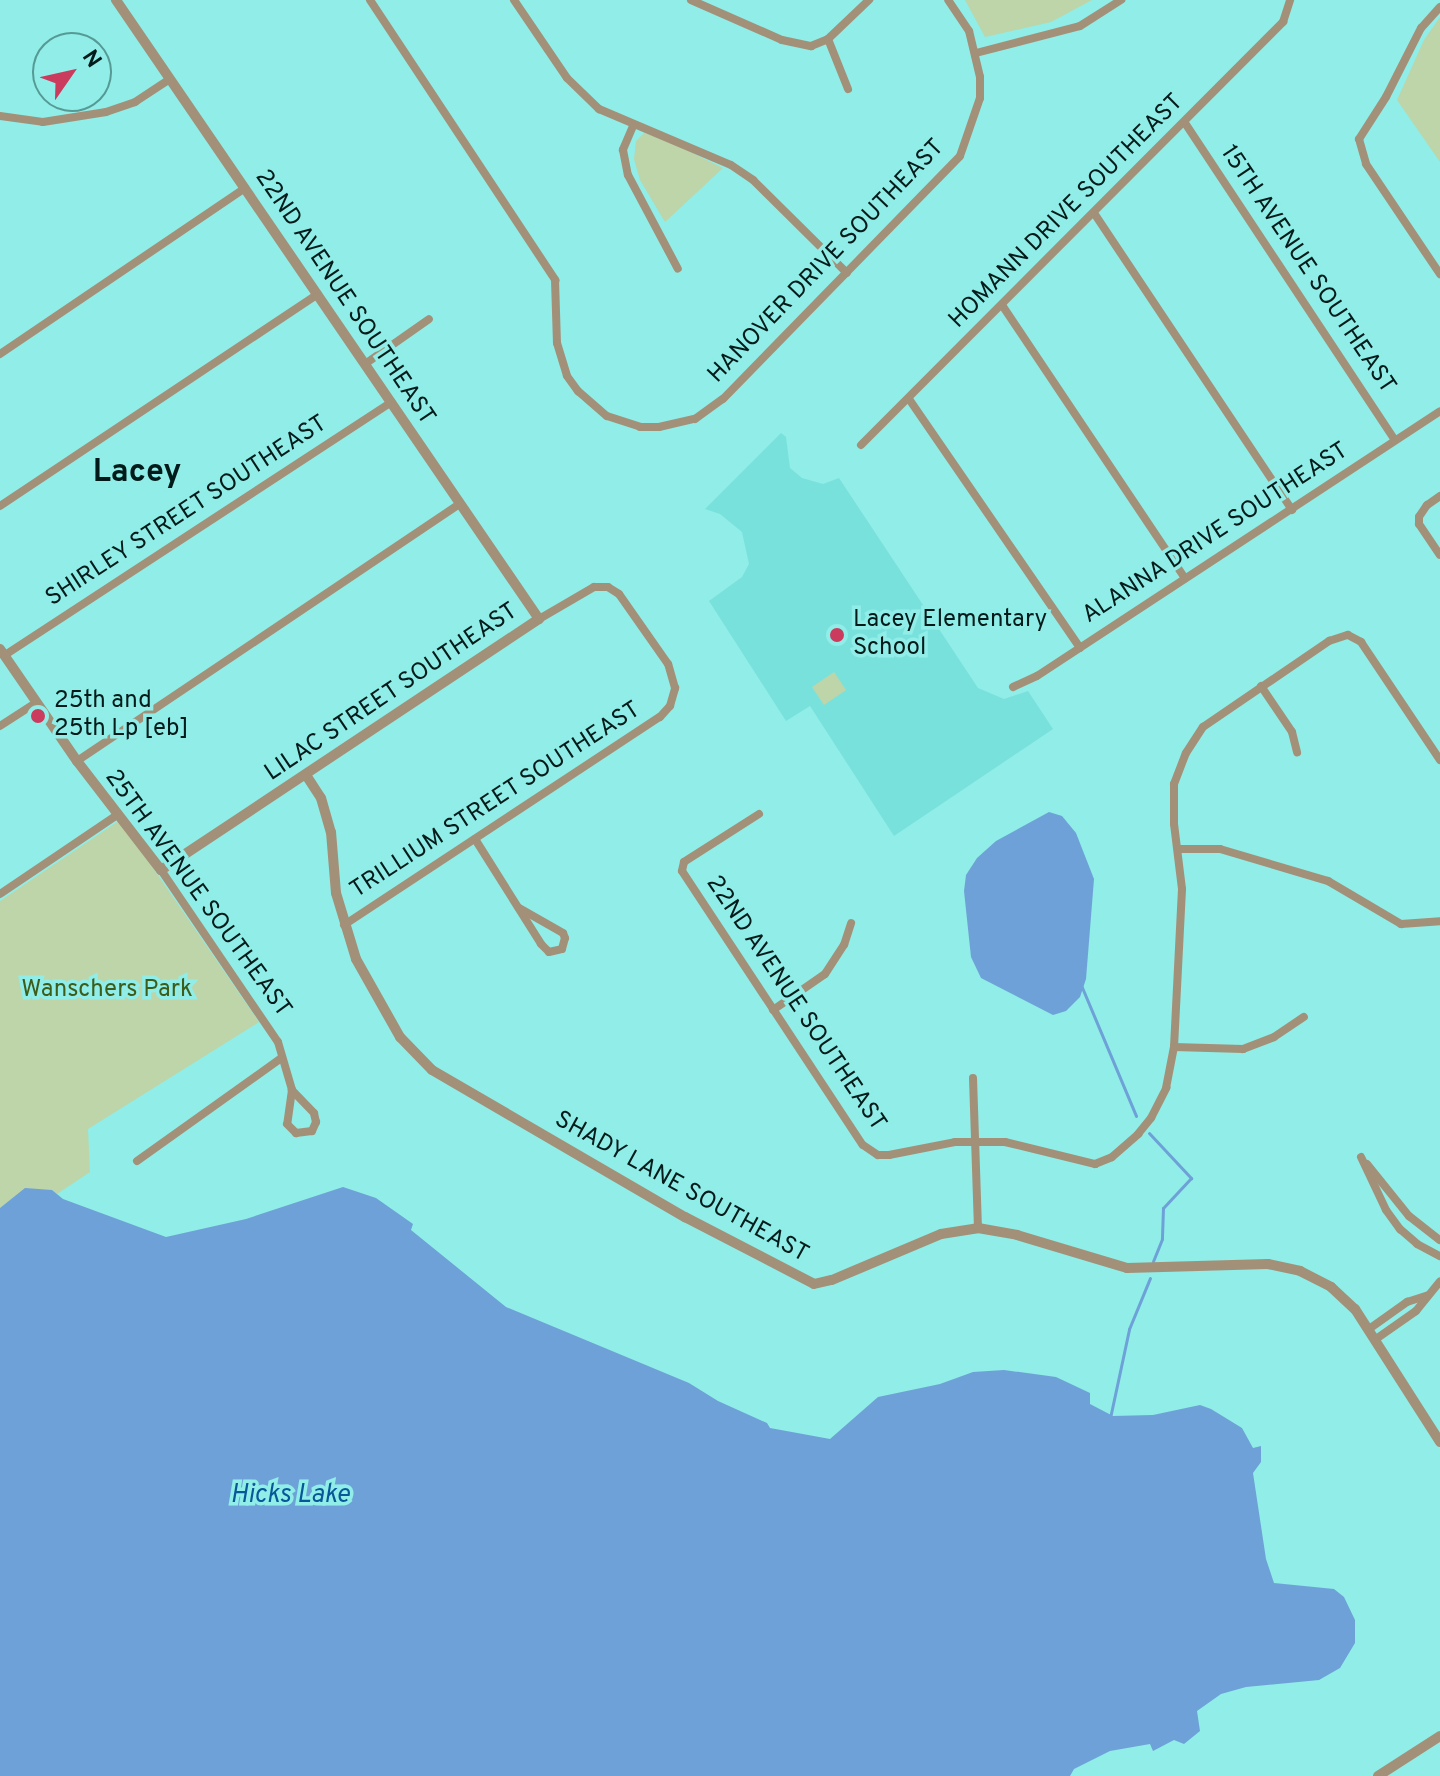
<!DOCTYPE html>
<style>
body{margin:0}
#map{position:relative;width:1440px;height:1776px;overflow:hidden;background:#90ede7;font-family:Overpass,sans-serif}
div>[style]{position:absolute}
.built>*{inset:0;background:#79e1dc}
.green>*{inset:0;background:#bdd5a9}
.water>*{inset:0;background:#6ea1d7}
.stream>*{height:3px;margin:-1.5px;padding:0 1.5px;transform-origin:1.5px;border-radius:1.5px;background:#6ea1d7}
.minor>*{height:8px;margin:-4px;padding:0 4px;transform-origin:4px;border-radius:4px;background:#a39079}
.tertiary>*{height:10px;margin:-5px;padding:0 5px;transform-origin:5px;border-radius:5px;background:#a39079}
.dots>*{width:22px;height:22px;translate:-50% -50%;box-sizing:border-box;border:4px solid #90ede7;border-radius:50%}
span{translate:-50% -50%;white-space:nowrap;text-align:center;line-height:1.15;-webkit-text-stroke:7px #90ede7;paint-order:stroke}
.street-label{font-size:24px;color:#001b1a}
.poi-label{font-size:24px;color:#001b1a}
.left{translate:0 -50%;text-align:left}
.park-label{font-size:24px;color:#3d5c19}
.water-label{font-size:26px;color:#075799;font-style:italic}
.district-label{font-size:32px;color:#001b1a;font-weight:700}
.north{position:absolute;left:32px;top:32px;width:80px;height:80px;box-sizing:border-box;background:#90ede7;border:2px solid #569995;border-radius:50%;rotate:56deg;font-size:22px;font-weight:700;line-height:32px;text-align:center;color:#001b1a}
.north::after{content:'';display:block;margin:auto;width:28px;height:36px;background:#cb3b5e;clip-path:polygon(50% 0,100% 100%,50% 72%,0 100%)}
</style>
<div id="map">
<div class="built">
<div style="clip-path:polygon(781px 433px,786px 437px,790px 468px,802px 478px,823px 484px,839px 478px,978px 688px,1004px 699px,1028px 691px,1053px 729px,894px 836px,810px 706px,786px 721px,709px 601px,742px 577px,749px 564px,742px 532px,720px 514px,705px 509px)"></div>
</div>
<div class="green">
<div style="clip-path:polygon(965px 0,1092px 0,1051px 22px,985px 37px)"></div>
<div style="clip-path:polygon(1440px 17px,1440px 162px,1397px 100px,1424px 40px)"></div>
<div style="clip-path:polygon(644px 133px,664px 139px,723px 168px,665px 222px,640px 180px,634px 159px,636px 141px)"></div>
<div style="clip-path:polygon(834px 672px,846px 690px,824px 705px,812px 687px)"></div>
<div style="clip-path:polygon(120px 820px,259px 1022px,88px 1129px,90px 1172px,57px 1194px,52px 1190px,25px 1189px,0 1208px,0 901px)"></div>
</div>
<div class="water">
<div style="clip-path:polygon(1049px 812px,1062px 816px,1076px 833px,1094px 879px,1086px 979px,1080px 997px,1066px 1011px,1053px 1015px,981px 978px,971px 957px,964px 891px,966px 875px,977px 858px,996px 841px)"></div>
<div style="clip-path:polygon(343px 1187px,376px 1198px,413px 1224px,411px 1230px,506px 1307px,689px 1383px,718px 1401px,767px 1423px,770px 1428px,830px 1439px,878px 1397px,940px 1384px,973px 1372px,1004px 1370px,1056px 1377px,1090px 1393px,1090px 1404px,1113px 1416px,1153px 1415px,1200px 1405px,1211px 1409px,1242px 1428px,1253px 1448px,1261px 1446px,1261px 1462px,1253px 1473px,1266px 1559px,1274px 1583px,1334px 1589px,1344px 1597px,1355px 1620px,1355px 1643px,1340px 1668px,1319px 1680px,1246px 1687px,1221px 1694px,1197px 1711px,1200px 1731px,1184px 1744px,1174px 1740px,1153px 1751px,1150px 1744px,1110px 1751px,1074px 1769px,1070px 1776px,0 1776px,0 1208px,25px 1188px,52px 1190px,63px 1199px,166px 1237px,246px 1219px)"></div>
</div>
<div class="stream">
<div style="left:1081px;top:985px;width:142px;rotate:67.2deg"></div>
<div style="left:1149px;top:1133px;width:62px;rotate:47deg"></div>
<div style="left:1191px;top:1178px;width:41px;rotate:133deg"></div>
<div style="left:1163px;top:1208px;width:31px;rotate:92deg"></div>
<div style="left:1162px;top:1239px;width:24px;rotate:112deg"></div>
<div style="left:1110px;top:1418px;width:91px;rotate:-77.9deg"></div>
<div style="left:1129px;top:1329px;width:55px;rotate:-67.6deg"></div>
</div>
<div class="minor">
<div style="left:370px;top:0;width:336px;rotate:56.5deg"></div>
<div style="left:555px;top:280px;width:63px;rotate:88.2deg"></div>
<div style="left:557px;top:343px;width:34px;rotate:73deg"></div>
<div style="left:567px;top:376px;width:19px;rotate:54deg"></div>
<div style="left:578px;top:391px;width:38px;rotate:41deg"></div>
<div style="left:607px;top:416px;width:35px;rotate:18deg"></div>
<div style="left:640px;top:427px;width:19px"></div>
<div style="left:659px;top:427px;width:37px;rotate:-13deg"></div>
<div style="left:695px;top:419px;width:34px;rotate:-36deg"></div>
<div style="left:723px;top:399px;width:339px;rotate:-45.7deg"></div>
<div style="left:960px;top:156px;width:61px;rotate:-71deg"></div>
<div style="left:980px;top:98px;width:21px;rotate:-90deg"></div>
<div style="left:980px;top:77px;width:47px;rotate:-103.4deg"></div>
<div style="left:969px;top:31px;width:37px;rotate:-124deg"></div>
<div style="left:514px;top:0;width:94px;rotate:55.8deg"></div>
<div style="left:567px;top:78px;width:45px;rotate:44.1deg"></div>
<div style="left:599px;top:109px;width:143px;rotate:23deg"></div>
<div style="left:731px;top:165px;width:27px;rotate:34deg"></div>
<div style="left:753px;top:180px;width:132px;rotate:44.7deg"></div>
<div style="left:691px;top:0;width:99px;rotate:23.7deg"></div>
<div style="left:782px;top:40px;width:30px;rotate:12deg"></div>
<div style="left:811px;top:46px;width:18px;rotate:-22deg"></div>
<div style="left:828px;top:39px;width:57px;rotate:-43.6deg"></div>
<div style="left:1440px;top:7px;width:28px;rotate:132deg"></div>
<div style="left:1421px;top:28px;width:77px;rotate:116.9deg"></div>
<div style="left:1386px;top:97px;width:50px;rotate:122.7deg"></div>
<div style="left:1359px;top:139px;width:26px;rotate:74deg"></div>
<div style="left:1366px;top:164px;width:133px;rotate:56.1deg"></div>
<div style="left:828px;top:39px;width:54px;rotate:68.2deg"></div>
<div style="left:976px;top:53px;width:107px;rotate:-14.6deg"></div>
<div style="left:1080px;top:26px;width:49px;rotate:-32.4deg"></div>
<div style="left:0;top:116px;width:43px;rotate:7.9deg"></div>
<div style="left:43px;top:122px;width:64px;rotate:-9deg"></div>
<div style="left:106px;top:112px;width:31px;rotate:-19deg"></div>
<div style="left:135px;top:102px;width:42px;rotate:-33.3deg"></div>
<div style="left:1185px;top:123px;width:380px;rotate:56.5deg"></div>
<div style="left:633px;top:126px;width:26px;rotate:113deg"></div>
<div style="left:623px;top:150px;width:25px;rotate:79deg"></div>
<div style="left:628px;top:175px;width:106px;rotate:62deg"></div>
<div style="left:1094px;top:213px;width:357px;rotate:56.3deg"></div>
<div style="left:1002px;top:305px;width:329px;rotate:56.2deg"></div>
<div style="left:0;top:354px;width:296px;rotate:-34.1deg"></div>
<div style="left:365px;top:364px;width:78px;rotate:-35.1deg"></div>
<div style="left:909px;top:399px;width:302px;rotate:55.5deg"></div>
<div style="left:861px;top:445px;width:598px;rotate:-45.07deg"></div>
<div style="left:1283px;top:22px;width:23px;rotate:-72deg"></div>
<div style="left:1440px;top:496px;width:16px;rotate:145deg"></div>
<div style="left:1427px;top:505px;width:14px;rotate:124deg"></div>
<div style="left:1419px;top:517px;width:7px;rotate:90deg"></div>
<div style="left:1419px;top:524px;width:37px;rotate:56deg"></div>
<div style="left:0;top:506px;width:382px;rotate:-33.7deg"></div>
<div style="left:5px;top:655px;width:462px;rotate:-33.2deg"></div>
<div style="left:1261px;top:686px;width:55px;rotate:56deg"></div>
<div style="left:1292px;top:732px;width:21px;rotate:76deg"></div>
<div style="left:1013px;top:687px;width:26px;rotate:-25deg"></div>
<div style="left:1037px;top:676px;width:482px;rotate:-33.3deg"></div>
<div style="left:0;top:726px;width:44px;rotate:-33deg"></div>
<div style="left:77px;top:761px;width:461px;rotate:-33.9deg"></div>
<div style="left:759px;top:814px;width:89px;rotate:147.4deg"></div>
<div style="left:684px;top:862px;width:9px;rotate:103deg"></div>
<div style="left:682px;top:871px;width:328px;rotate:56.6deg"></div>
<div style="left:863px;top:1145px;width:18px;rotate:34deg"></div>
<div style="left:878px;top:1155px;width:11px"></div>
<div style="left:889px;top:1155px;width:67px;rotate:-11.1deg"></div>
<div style="left:955px;top:1142px;width:50px"></div>
<div style="left:1005px;top:1142px;width:93px;rotate:13.7deg"></div>
<div style="left:1095px;top:1164px;width:18px;rotate:-22deg"></div>
<div style="left:1112px;top:1157px;width:35px;rotate:-41deg"></div>
<div style="left:1138px;top:1134px;width:21px;rotate:-51deg"></div>
<div style="left:1151px;top:1118px;width:34px;rotate:-63deg"></div>
<div style="left:1166px;top:1088px;width:42px;rotate:-79deg"></div>
<div style="left:1174px;top:1047px;width:158px;rotate:-87.1deg"></div>
<div style="left:1182px;top:889px;width:65px;rotate:-97deg"></div>
<div style="left:1174px;top:824px;width:40px;rotate:-90deg"></div>
<div style="left:1174px;top:784px;width:33px;rotate:-69deg"></div>
<div style="left:1186px;top:753px;width:31px;rotate:-57deg"></div>
<div style="left:1203px;top:727px;width:153px;rotate:-34.3deg"></div>
<div style="left:1329px;top:641px;width:20px;rotate:-18deg"></div>
<div style="left:1348px;top:635px;width:15px;rotate:28deg"></div>
<div style="left:1361px;top:642px;width:142px;rotate:56.2deg"></div>
<div style="left:475px;top:839px;width:124px;rotate:57.8deg"></div>
<div style="left:541px;top:944px;width:11px;rotate:45deg"></div>
<div style="left:549px;top:952px;width:13px;rotate:-13deg"></div>
<div style="left:562px;top:949px;width:11px;rotate:-75deg"></div>
<div style="left:565px;top:938px;width:5px;rotate:-112deg"></div>
<div style="left:563px;top:933px;width:51px;rotate:-150.4deg"></div>
<div style="left:1178px;top:849px;width:42px"></div>
<div style="left:1220px;top:849px;width:113px;rotate:16.5deg"></div>
<div style="left:1328px;top:881px;width:85px;rotate:30.5deg"></div>
<div style="left:1401px;top:924px;width:39px;rotate:-4deg"></div>
<div style="left:161px;top:870px;width:208px;rotate:55.8deg"></div>
<div style="left:278px;top:1042px;width:50px;rotate:73.7deg"></div>
<div style="left:292px;top:1090px;width:34px;rotate:98deg"></div>
<div style="left:287px;top:1124px;width:13px;rotate:45deg"></div>
<div style="left:296px;top:1133px;width:16px;rotate:-7deg"></div>
<div style="left:312px;top:1131px;width:10px;rotate:-66deg"></div>
<div style="left:316px;top:1122px;width:9px;rotate:-103deg"></div>
<div style="left:314px;top:1113px;width:32px;rotate:-134deg"></div>
<div style="left:0;top:894px;width:141px;rotate:-34deg"></div>
<div style="left:344px;top:925px;width:378px;rotate:-33.4deg"></div>
<div style="left:660px;top:717px;width:15px;rotate:-48deg"></div>
<div style="left:670px;top:706px;width:19px;rotate:-74deg"></div>
<div style="left:675px;top:688px;width:25px;rotate:-106deg"></div>
<div style="left:668px;top:664px;width:85px;rotate:-125deg"></div>
<div style="left:619px;top:594px;width:13px;rotate:-148deg"></div>
<div style="left:608px;top:587px;width:14px;rotate:180deg"></div>
<div style="left:594px;top:587px;width:64px;rotate:149.8deg"></div>
<div style="left:773px;top:1010px;width:63px;rotate:-34.7deg"></div>
<div style="left:825px;top:974px;width:35px;rotate:-57deg"></div>
<div style="left:844px;top:945px;width:23px;rotate:-72deg"></div>
<div style="left:1174px;top:1047px;width:69px;rotate:1.7deg"></div>
<div style="left:1243px;top:1049px;width:33px;rotate:-21deg"></div>
<div style="left:1274px;top:1037px;width:36px;rotate:-34deg"></div>
<div style="left:973px;top:1078px;width:150px;rotate:88.1deg"></div>
<div style="left:1361px;top:1157px;width:59px;rotate:64.7deg"></div>
<div style="left:1386px;top:1210px;width:24px;rotate:54deg"></div>
<div style="left:1400px;top:1229px;width:23px;rotate:41deg"></div>
<div style="left:1417px;top:1244px;width:26px;rotate:28deg"></div>
<div style="left:137px;top:1161px;width:176px;rotate:-35.5deg"></div>
<div style="left:1367px;top:1164px;width:67px;rotate:51.1deg"></div>
<div style="left:1409px;top:1216px;width:39px;rotate:38deg"></div>
<div style="left:1369px;top:1329px;width:47px;rotate:-35.4deg"></div>
<div style="left:1407px;top:1302px;width:22px;rotate:-18deg"></div>
<div style="left:1376px;top:1339px;width:49px;rotate:-35deg"></div>
<div style="left:1416px;top:1311px;width:38px;rotate:-51deg"></div>
</div>
<div class="tertiary">
<div style="left:0;top:649px;width:136px;rotate:55.5deg"></div>
<div style="left:77px;top:761px;width:138px;rotate:52.4deg"></div>
<div style="left:161px;top:870px;width:454px;rotate:-33.6deg"></div>
<div style="left:539px;top:619px;width:750px;rotate:-124.35deg"></div>
<div style="left:306px;top:775px;width:27px;rotate:57deg"></div>
<div style="left:321px;top:798px;width:35px;rotate:74deg"></div>
<div style="left:331px;top:832px;width:61px;rotate:85.3deg"></div>
<div style="left:336px;top:893px;width:69px;rotate:73.1deg"></div>
<div style="left:356px;top:959px;width:90px;rotate:60.6deg"></div>
<div style="left:400px;top:1037px;width:46px;rotate:45.9deg"></div>
<div style="left:432px;top:1070px;width:293px;rotate:30.2deg"></div>
<div style="left:685px;top:1217px;width:145px;rotate:27.4deg"></div>
<div style="left:814px;top:1284px;width:18px;rotate:-13deg"></div>
<div style="left:832px;top:1280px;width:118px;rotate:-22.9deg"></div>
<div style="left:941px;top:1234px;width:37px;rotate:-9deg"></div>
<div style="left:978px;top:1228px;width:40px;rotate:10deg"></div>
<div style="left:1017px;top:1235px;width:115px;rotate:16.7deg"></div>
<div style="left:1127px;top:1268px;width:141px;rotate:-1.6deg"></div>
<div style="left:1268px;top:1264px;width:33px;rotate:12deg"></div>
<div style="left:1300px;top:1271px;width:35px;rotate:27deg"></div>
<div style="left:1331px;top:1287px;width:33px;rotate:43deg"></div>
<div style="left:1355px;top:1309px;width:158px;rotate:57.4deg"></div>
<div style="left:1378px;top:1776px;width:74px;rotate:-32.8deg"></div>
</div>
<div class="dots">
<div style="left:837px;top:635px;background:#cb3b5e"></div>
<div style="left:38px;top:716px;background:#cb3b5e"></div>
</div>
<div class="street-label">
<span style="left:1067px;top:212px;rotate:-45deg">HOMANN DRIVE SOUTHEAST</span>
<span style="left:827px;top:262px;rotate:-46deg">HANOVER DRIVE SOUTHEAST</span>
<span style="left:1307px;top:270px;rotate:56deg">15TH AVENUE SOUTHEAST</span>
<span style="left:344px;top:298px;rotate:56deg">22ND AVENUE SOUTHEAST</span>
<span style="left:187px;top:512px;rotate:-33deg">SHIRLEY STREET SOUTHEAST</span>
<span style="left:1216px;top:534px;rotate:-33deg">ALANNA DRIVE SOUTHEAST</span>
<span style="left:392px;top:693px;rotate:-34deg">LILAC STREET SOUTHEAST</span>
<span style="left:496px;top:801px;rotate:-33deg">TRILLIUM STREET SOUTHEAST</span>
<span style="left:197px;top:894px;rotate:54deg">25TH AVENUE SOUTHEAST</span>
<span style="left:795px;top:1004px;rotate:56deg">22ND AVENUE SOUTHEAST</span>
<span style="left:681px;top:1188px;rotate:29deg">SHADY LANE SOUTHEAST</span>
</div>
<div class="poi-label">
<span class="left" style="left:853px;top:635px">Lacey Elementary<br>School</span>
<span class="left" style="left:54px;top:716px">25th and<br>25th Lp [eb]</span>
</div>
<div class="park-label">
<span style="left:107px;top:991px">Wanschers Park</span>
</div>
<div class="water-label">
<span style="left:290px;top:1496px">Hicks Lake</span>
</div>
<div class="district-label">
<span style="left:137px;top:473px">Lacey</span>
</div>
<div class="north">N</div>
</div>
